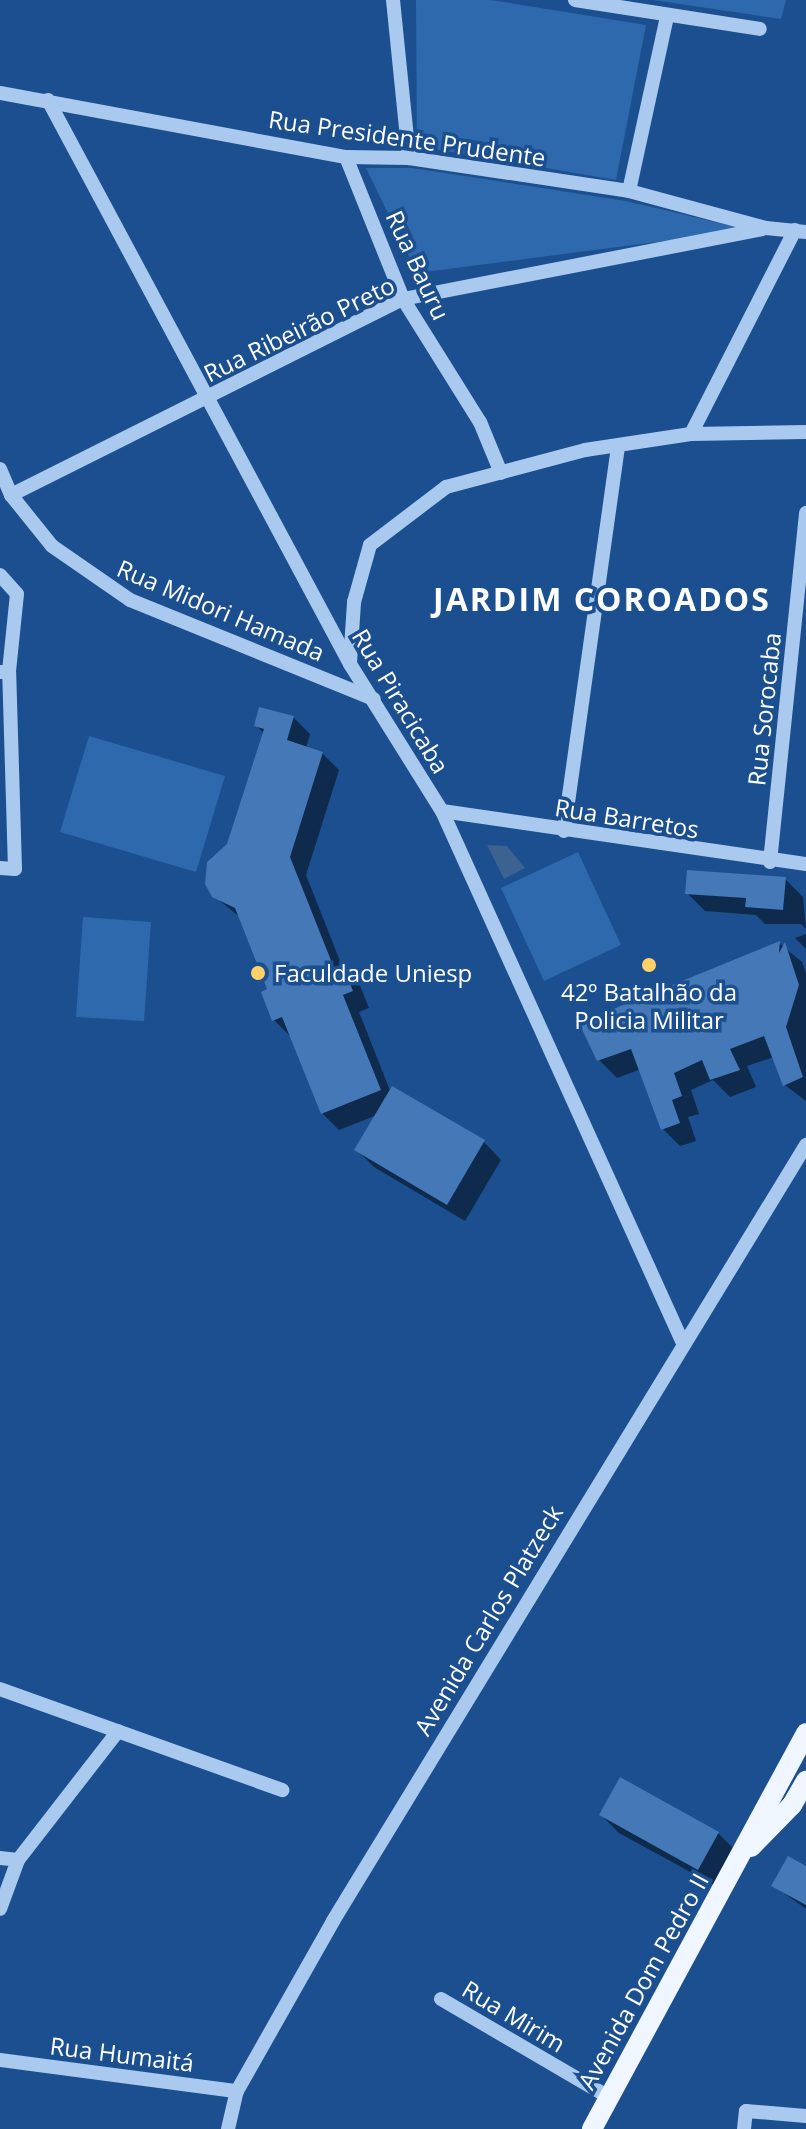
<!DOCTYPE html>
<meta charset="utf-8">
<style>
body{margin:0}
#map{position:relative;width:806px;height:2129px;overflow:hidden;background:#1b4f8f;font-family:"Open Sans",sans-serif}
div>[style]{position:absolute}
.green>*{inset:0;background:#2e69ad}
.water>*{inset:0;background:#3c6290}
.shadow>*{inset:0;background:#0007}
.building>*{inset:0;background:#4478b7}
.minor>*{height:14px;margin:-7px;padding:0 7px;transform-origin:7px;border-radius:7px;background:#a9c9ee}
.major>*{height:20px;margin:-10px;padding:0 10px;transform-origin:10px;border-radius:10px;background:#f0f6ff}
.dots>*{width:22px;height:22px;translate:-50% -50%;box-sizing:border-box;border:4px solid #1b4f8f;border-radius:50%}
span{translate:-50% -50%;white-space:nowrap;text-align:center;line-height:1.15;-webkit-text-stroke:7px #1b4f8f;paint-order:stroke}
.street-label{font-size:24px;color:#fff}
.poi-label{font-size:24px;color:#fff}
.left{translate:0 -50%;text-align:left}
.district-label{font-size:32px;color:#fff;font-weight:700;letter-spacing:2px}
</style>
<div id="map">
<div class="green">
<div style="clip-path:polygon(416px 0,491px 0,646px 25px,616px 180px,417px 146px)"></div>
<div style="clip-path:polygon(653px 0,786px 0,781px 19px)"></div>
<div style="clip-path:polygon(366px 168px,412px 168px,626px 201px,749px 230px,417px 273px)"></div>
<div style="clip-path:polygon(89px 736px,225px 776px,196px 872px,60px 832px)"></div>
<div style="clip-path:polygon(578px 852px,621px 945px,544px 981px,501px 888px)"></div>
<div style="clip-path:polygon(83px 917px,151px 922px,144px 1021px,76px 1017px)"></div>
</div>
<div class="water">
<div style="clip-path:polygon(487px 845px,507px 846px,525px 868px,504px 879px)"></div>
</div>
<div class="shadow">
<div style="clip-path:polygon(293px 717px,310px 734px,306px 748px,322px 753px,339px 770px,306px 875px,342px 966px,359px 983px,369px 1008px,359px 1012px,391px 1093px,484px 1142px,501px 1160px,465px 1221px,374px 1167px,357px 1150px,377px 1115px,339px 1130px,322px 1113px,291px 1037px,274px 1020px,270px 990px,241px 918px,214px 896px,206px 873px,212px 857px,229px 845px,264px 734px,256px 725px)"></div>
<div style="clip-path:polygon(785px 879px,803px 897px,806px 929px,801px 924px,765px 924px,756px 915px,705px 911px,687px 893px)"></div>
<div style="clip-path:polygon(806px 934px,806px 949px,795px 938px)"></div>
<div style="clip-path:polygon(780px 944px,802px 962px,806px 973px,806px 1101px,785px 1085px,774px 1057px,747px 1066px,756px 1087px,730px 1097px,713px 1080px,691px 1090px,699px 1114px,688px 1117px,696px 1141px,680px 1146px,663px 1129px,641px 1069px,617px 1078px,599px 1060px,582px 1024px)"></div>
<div style="clip-path:polygon(601px 1815px,718px 1833px,736px 1851px,716px 1886px,619px 1833px)"></div>
<div style="clip-path:polygon(806px 1868px,806px 1909px,774px 1886px)"></div>
</div>
<div class="building">
<div style="clip-path:polygon(259px 707px,294px 716px,287px 740px,323px 752px,290px 857px,334px 968px,342px 964px,353px 991px,343px 995px,381px 1090px,321px 1114px,282px 1017px,272px 1021px,261px 992px,267px 989px,235px 908px,212px 897px,205px 884px,207px 862px,227px 844px,264px 729px,254px 726px)"></div>
<div style="clip-path:polygon(687px 870px,786px 877px,783px 910px,745px 907px,746px 898px,685px 894px)"></div>
<div style="clip-path:polygon(780px 941px,779px 953px,785px 942px,799px 985px,786px 1027px,803px 1077px,783px 1086px,764px 1036px,730px 1049px,740px 1070px,710px 1080px,702px 1060px,674px 1073px,682px 1096px,672px 1100px,680px 1123px,661px 1130px,631px 1049px,597px 1061px,579px 1023px)"></div>
<div style="clip-path:polygon(392px 1086px,485px 1140px,447px 1205px,354px 1150px)"></div>
<div style="clip-path:polygon(620px 1777px,719px 1832px,698px 1870px,599px 1815px)"></div>
<div style="clip-path:polygon(788px 1856px,806px 1866px,806px 1905px,771px 1886px)"></div>
</div>
<div class="minor">
<div style="left:393px;top:0;width:159px;rotate:84.2deg"></div>
<div style="left:575px;top:0;width:187px;rotate:8.9deg"></div>
<div style="left:0;top:93px;width:352px;rotate:10.5deg"></div>
<div style="left:346px;top:157px;width:63px;rotate:0.9deg"></div>
<div style="left:409px;top:158px;width:222px;rotate:8.5deg"></div>
<div style="left:629px;top:191px;width:142px;rotate:15.1deg"></div>
<div style="left:766px;top:228px;width:40px;rotate:5.7deg"></div>
<div style="left:48px;top:100px;width:640px;rotate:61.83deg"></div>
<div style="left:350px;top:664px;width:173px;rotate:58deg"></div>
<div style="left:442px;top:811px;width:582px;rotate:65.64deg"></div>
<div style="left:346px;top:157px;width:153px;rotate:68.1deg"></div>
<div style="left:403px;top:299px;width:145px;rotate:58deg"></div>
<div style="left:480px;top:422px;width:55px;rotate:67.6deg"></div>
<div style="left:629px;top:191px;width:179px;rotate:-77.7deg"></div>
<div style="left:691px;top:434px;width:229px;rotate:-63deg"></div>
<div style="left:0;top:469px;width:28px;rotate:67deg"></div>
<div style="left:11px;top:495px;width:65px;rotate:51.2deg"></div>
<div style="left:52px;top:546px;width:95px;rotate:34.7deg"></div>
<div style="left:130px;top:600px;width:263px;rotate:22.1deg"></div>
<div style="left:11px;top:495px;width:438px;rotate:-26.6deg"></div>
<div style="left:403px;top:299px;width:366px;rotate:-11deg"></div>
<div style="left:0;top:575px;width:25px;rotate:48deg"></div>
<div style="left:17px;top:594px;width:78px;rotate:95.9deg"></div>
<div style="left:9px;top:672px;width:8px;rotate:180deg"></div>
<div style="left:350px;top:663px;width:61px;rotate:-86.2deg"></div>
<div style="left:354px;top:602px;width:59px;rotate:-74.3deg"></div>
<div style="left:370px;top:545px;width:96px;rotate:-37.3deg"></div>
<div style="left:446px;top:487px;width:144px;rotate:-14.9deg"></div>
<div style="left:585px;top:450px;width:107px;rotate:-8.6deg"></div>
<div style="left:691px;top:434px;width:115px;rotate:-1deg"></div>
<div style="left:442px;top:811px;width:368px;rotate:8.3deg"></div>
<div style="left:564px;top:831px;width:388px;rotate:-82deg"></div>
<div style="left:770px;top:862px;width:351px;rotate:-84.1deg"></div>
<div style="left:0;top:868px;width:15px;rotate:4deg"></div>
<div style="left:15px;top:869px;width:197px;rotate:-91.7deg"></div>
<div style="left:0;top:1689px;width:300px;rotate:19.7deg"></div>
<div style="left:0;top:1858px;width:18px;rotate:6deg"></div>
<div style="left:18px;top:1860px;width:52px;rotate:110.2deg"></div>
<div style="left:18px;top:1860px;width:163px;rotate:-52.2deg"></div>
<div style="left:441px;top:1999px;width:192px;rotate:30.3deg"></div>
<div style="left:0;top:2060px;width:239px;rotate:7.5deg"></div>
<div style="left:228px;top:2129px;width:39px;rotate:-77deg"></div>
<div style="left:237px;top:2091px;width:195px;rotate:-60.5deg"></div>
<div style="left:333px;top:1921px;width:909px;rotate:-58.64deg"></div>
<div style="left:744px;top:2129px;width:18px;rotate:-84deg"></div>
<div style="left:746px;top:2111px;width:60px;rotate:4.8deg"></div>
</div>
<div class="major">
<div style="left:751px;top:1847px;width:59px;rotate:-45.7deg"></div>
<div style="left:792px;top:1805px;width:28px;rotate:-60deg"></div>
<div style="left:592px;top:2129px;width:450px;rotate:-61.6deg"></div>
</div>
<div class="dots">
<div style="left:649px;top:965px;background:#ffd166"></div>
<div style="left:258px;top:973px;background:#ffd166"></div>
</div>
<div class="street-label">
<span style="left:407px;top:138px;rotate:8deg">Rua Presidente Prudente</span>
<span style="left:418px;top:265px;rotate:65deg">Rua Bauru</span>
<span style="left:299px;top:329px;rotate:-26deg">Rua Ribeirão Preto</span>
<span style="left:221px;top:610px;rotate:23deg">Rua Midori Hamada</span>
<span style="left:401px;top:701px;rotate:59deg">Rua Piracicaba</span>
<span style="left:764px;top:709px;rotate:-84deg">Rua Sorocaba</span>
<span style="left:627px;top:818px;rotate:9deg">Rua Barretos</span>
<span style="left:488px;top:1620px;rotate:-59deg">Avenida Carlos Platzeck</span>
<span style="left:643px;top:1981px;rotate:-61deg">Avenida Dom Pedro II</span>
<span style="left:514px;top:2016px;rotate:31deg">Rua Mirim</span>
<span style="left:122px;top:2054px;rotate:7deg">Rua Humaitá</span>
</div>
<div class="poi-label">
<span class="left" style="left:274px;top:973px">Faculdade Uniesp</span>
<span style="left:649px;top:1006px">42º Batalhão da<br>Policia Militar</span>
</div>
<div class="district-label">
<span style="left:602px;top:599px">JARDIM COROADOS</span>
</div>
</div>
